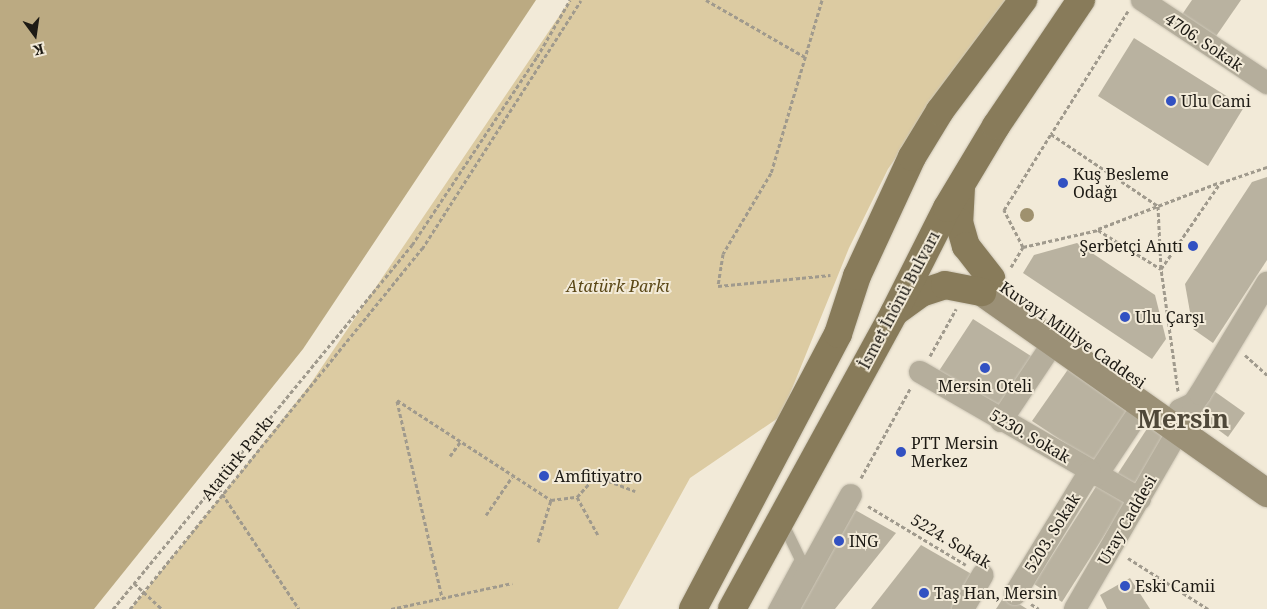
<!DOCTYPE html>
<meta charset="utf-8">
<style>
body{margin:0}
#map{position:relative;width:1267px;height:609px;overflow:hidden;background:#f2ead8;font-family:"Noto Serif",serif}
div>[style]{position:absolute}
.green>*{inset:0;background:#dccba2}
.water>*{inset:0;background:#bbaa82}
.building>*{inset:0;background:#b9b2a0}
.path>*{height:3px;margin-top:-1.5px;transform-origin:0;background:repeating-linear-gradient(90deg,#a09a8d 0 4px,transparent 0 6.5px)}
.roads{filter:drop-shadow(0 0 1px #ccc5b5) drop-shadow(0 0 1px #ccc5b5)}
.lane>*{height:11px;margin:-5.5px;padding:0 5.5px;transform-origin:5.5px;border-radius:5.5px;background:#b5ae9c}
.street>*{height:22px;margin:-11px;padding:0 11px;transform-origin:11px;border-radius:11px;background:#b5ae9c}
.secondary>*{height:28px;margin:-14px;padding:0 14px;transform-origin:14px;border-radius:14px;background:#9b9076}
.primary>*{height:28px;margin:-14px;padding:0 14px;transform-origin:14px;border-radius:14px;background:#887b5a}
.trees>*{width:14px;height:14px;margin:-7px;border-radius:50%;background:#9f916e}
.dots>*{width:14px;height:14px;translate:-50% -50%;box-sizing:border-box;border:2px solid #f2ead8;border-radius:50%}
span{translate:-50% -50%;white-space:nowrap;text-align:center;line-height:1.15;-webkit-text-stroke:4px #f2ead8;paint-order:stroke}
.street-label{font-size:16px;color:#1d1a14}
.poi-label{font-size:16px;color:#1d1a14}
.left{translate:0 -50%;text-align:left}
.right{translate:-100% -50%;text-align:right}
.park-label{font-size:16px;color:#5b4817;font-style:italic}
.town-label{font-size:26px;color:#4f4839;font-weight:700}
.north{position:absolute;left:10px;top:10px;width:50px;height:50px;-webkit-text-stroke:4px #f2ead8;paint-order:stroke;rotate:166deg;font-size:14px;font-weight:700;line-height:20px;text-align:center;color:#1d1a14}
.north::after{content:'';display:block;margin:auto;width:18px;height:22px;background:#1d1a14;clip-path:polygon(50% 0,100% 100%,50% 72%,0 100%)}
</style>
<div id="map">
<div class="green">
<div style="clip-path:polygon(570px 0,1006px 0,888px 169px,849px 248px,781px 416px,690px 478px,618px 609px,131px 609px,309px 386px)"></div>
</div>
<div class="water">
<div style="clip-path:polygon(0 0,536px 0,303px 349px,94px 609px,0 609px)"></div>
</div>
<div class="building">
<div style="clip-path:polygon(1192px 0,1241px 0,1212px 42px,1179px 19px)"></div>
<div style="clip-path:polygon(1134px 38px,1244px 107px,1208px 166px,1098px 96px)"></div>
<div style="clip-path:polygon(1267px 177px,1267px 260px,1213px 343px,1193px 329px,1185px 284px,1252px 182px)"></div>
<div style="clip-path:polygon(1077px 243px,1155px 295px,1166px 339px,1152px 359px,1023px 273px,1034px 255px)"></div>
<div style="clip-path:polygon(973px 319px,1034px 358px,997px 416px,935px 377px)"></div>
<div style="clip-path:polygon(1069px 368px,1136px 413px,1100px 466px,1032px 421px)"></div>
<div style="clip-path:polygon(1214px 391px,1245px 413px,1228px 437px,1198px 415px)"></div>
<div style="clip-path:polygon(1154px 418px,1170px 428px,1129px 492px,1113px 481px)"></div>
<div style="clip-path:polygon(1097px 485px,1125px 503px,1062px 602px,1034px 584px)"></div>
<div style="clip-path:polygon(841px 502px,896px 533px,835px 609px,783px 609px)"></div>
<div style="clip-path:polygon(921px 545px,975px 576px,955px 609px,871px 609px)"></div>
<div style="clip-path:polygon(1130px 578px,1150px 609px,1107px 609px,1100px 595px)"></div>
<div style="clip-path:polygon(1005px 595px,1027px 609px,996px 609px)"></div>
</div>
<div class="path">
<div style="left:706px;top:0;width:114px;rotate:29.9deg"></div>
<div style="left:822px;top:0;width:180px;rotate:106.4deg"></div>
<div style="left:771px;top:173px;width:94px;rotate:120.7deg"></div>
<div style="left:723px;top:254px;width:32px;rotate:99deg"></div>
<div style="left:718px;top:286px;width:113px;rotate:-5.6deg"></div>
<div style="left:1128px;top:11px;width:145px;rotate:122deg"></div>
<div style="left:1051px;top:134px;width:129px;rotate:33.9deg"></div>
<div style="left:1158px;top:206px;width:63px;rotate:87.3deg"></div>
<div style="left:1098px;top:229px;width:129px;rotate:-21deg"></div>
<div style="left:1023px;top:247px;width:42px;rotate:-117.2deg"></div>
<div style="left:1004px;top:210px;width:89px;rotate:-58.3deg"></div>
<div style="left:1011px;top:267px;width:23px;rotate:-59deg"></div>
<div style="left:1023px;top:247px;width:77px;rotate:-12.8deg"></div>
<div style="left:1098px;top:230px;width:74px;rotate:31.8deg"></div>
<div style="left:1245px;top:355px;width:30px;rotate:42deg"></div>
<div style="left:930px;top:356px;width:54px;rotate:-61deg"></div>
<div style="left:1178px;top:391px;width:123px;rotate:-97.9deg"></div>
<div style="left:1161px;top:269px;width:104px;rotate:-55.5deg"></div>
<div style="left:1220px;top:183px;width:50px;rotate:-18.8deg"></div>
<div style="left:397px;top:400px;width:184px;rotate:33deg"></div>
<div style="left:551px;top:500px;width:26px;rotate:-7deg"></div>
<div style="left:577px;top:497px;width:28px;rotate:-48deg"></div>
<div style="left:596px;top:476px;width:42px;rotate:21deg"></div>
<div style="left:397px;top:401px;width:202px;rotate:77.1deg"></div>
<div style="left:450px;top:456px;width:17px;rotate:-54deg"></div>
<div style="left:861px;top:478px;width:102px;rotate:-61.2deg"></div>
<div style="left:215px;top:483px;width:151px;rotate:56.3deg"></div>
<div style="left:577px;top:497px;width:43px;rotate:61.1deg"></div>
<div style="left:868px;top:506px;width:114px;rotate:31deg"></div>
<div style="left:486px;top:515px;width:46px;rotate:-55.6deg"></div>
<div style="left:538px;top:542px;width:44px;rotate:-72.8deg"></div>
<div style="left:1128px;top:558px;width:95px;rotate:32.5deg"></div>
<div style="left:134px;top:583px;width:38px;rotate:43deg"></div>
<div style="left:1031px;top:604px;width:9px;rotate:32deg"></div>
<div style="left:113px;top:609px;width:471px;rotate:-50.6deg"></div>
<div style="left:412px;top:245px;width:226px;rotate:-56.4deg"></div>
<div style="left:537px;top:57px;width:66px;rotate:-59.9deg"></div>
<div style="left:130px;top:609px;width:464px;rotate:-51deg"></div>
<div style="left:422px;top:249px;width:295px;rotate:-57.4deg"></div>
<div style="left:391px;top:609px;width:124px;rotate:-12.1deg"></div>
</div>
<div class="roads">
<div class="lane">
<div style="left:773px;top:609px;width:57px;rotate:-61.6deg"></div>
<div style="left:800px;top:559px;width:41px;rotate:-115.9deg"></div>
</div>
<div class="street">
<div style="left:1142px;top:0;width:150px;rotate:33.6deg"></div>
<div style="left:920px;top:372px;width:254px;rotate:30deg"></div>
<div style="left:1001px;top:421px;width:94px;rotate:-56.3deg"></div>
<div style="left:1097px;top:475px;width:83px;rotate:-56.3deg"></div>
<div style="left:1015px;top:594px;width:144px;rotate:-58.6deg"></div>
<div style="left:788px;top:609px;width:130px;rotate:-61.1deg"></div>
<div style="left:963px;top:609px;width:39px;rotate:-60deg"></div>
<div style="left:1075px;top:609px;width:206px;rotate:-59.9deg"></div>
<div style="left:1178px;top:431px;width:21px;rotate:-85deg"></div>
<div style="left:1180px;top:410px;width:14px;rotate:-25deg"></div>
<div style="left:1193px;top:404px;width:12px;rotate:-55deg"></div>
<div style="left:1200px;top:394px;width:130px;rotate:-58.9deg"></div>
</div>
<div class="secondary">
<div style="left:982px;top:292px;width:349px;rotate:35.2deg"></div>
</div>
<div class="primary">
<div style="left:961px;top:187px;width:35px;rotate:93deg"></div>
<div style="left:959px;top:222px;width:25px;rotate:74deg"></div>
<div style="left:966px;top:246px;width:41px;rotate:52deg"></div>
<div style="left:895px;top:312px;width:32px;rotate:-36deg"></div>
<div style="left:921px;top:293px;width:25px;rotate:-18deg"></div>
<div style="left:945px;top:285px;width:38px;rotate:11deg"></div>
<div style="left:693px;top:609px;width:311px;rotate:-62.2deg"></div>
<div style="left:838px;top:334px;width:61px;rotate:-71.9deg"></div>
<div style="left:857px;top:276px;width:131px;rotate:-65.2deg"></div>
<div style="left:912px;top:157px;width:54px;rotate:-58.7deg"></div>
<div style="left:940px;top:111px;width:139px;rotate:-53.2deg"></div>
<div style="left:732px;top:609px;width:337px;rotate:-61.3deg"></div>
<div style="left:894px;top:313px;width:118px;rotate:-63.2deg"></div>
<div style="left:947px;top:208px;width:96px;rotate:-59.1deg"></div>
<div style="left:996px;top:126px;width:152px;rotate:-56deg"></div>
</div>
</div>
<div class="trees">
<div style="left:1027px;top:215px"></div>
</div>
<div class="dots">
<div style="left:1171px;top:101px;background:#3251c2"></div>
<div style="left:1063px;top:183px;background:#3251c2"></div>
<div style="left:1193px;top:246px;background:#3251c2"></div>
<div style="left:1125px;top:317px;background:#3251c2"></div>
<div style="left:985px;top:368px;background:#3251c2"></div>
<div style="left:901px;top:452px;background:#3251c2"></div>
<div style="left:544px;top:476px;background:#3251c2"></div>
<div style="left:839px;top:541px;background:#3251c2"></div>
<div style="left:1125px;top:586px;background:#3251c2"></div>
<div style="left:924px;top:593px;background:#3251c2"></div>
</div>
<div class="street-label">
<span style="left:1204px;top:42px;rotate:34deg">4706. Sokak</span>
<span style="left:899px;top:300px;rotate:-62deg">İsmet İnönü Bulvarı</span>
<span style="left:1073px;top:335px;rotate:35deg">Kuvayi Milliye Caddesi</span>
<span style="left:1030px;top:436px;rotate:30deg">5230. Sokak</span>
<span style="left:237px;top:458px;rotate:-51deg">Atatürk Parkı</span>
<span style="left:1127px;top:520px;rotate:-60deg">Uray Caddesi</span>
<span style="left:1052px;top:533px;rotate:-58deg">5203. Sokak</span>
<span style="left:951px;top:541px;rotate:31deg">5224. Sokak</span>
</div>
<div class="poi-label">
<span class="left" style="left:1181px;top:101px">Ulu Cami</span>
<span class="left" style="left:1073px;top:183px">Kuş Besleme<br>Odağı</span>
<span class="right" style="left:1183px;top:246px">Şerbetçi Anıtı</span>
<span class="left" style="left:1135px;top:317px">Ulu Çarşı</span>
<span style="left:985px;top:386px">Mersin Oteli</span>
<span class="left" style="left:911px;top:452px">PTT Mersin<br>Merkez</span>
<span class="left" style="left:554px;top:476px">Amfitiyatro</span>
<span class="left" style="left:849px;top:541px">ING</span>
<span class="left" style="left:1135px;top:586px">Eski Camii</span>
<span class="left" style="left:934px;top:593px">Taş Han, Mersin</span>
</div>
<div class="park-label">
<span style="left:618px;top:286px">Atatürk Parkı</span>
</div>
<div class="town-label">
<span style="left:1183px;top:419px">Mersin</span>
</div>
<div class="north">K</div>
</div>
